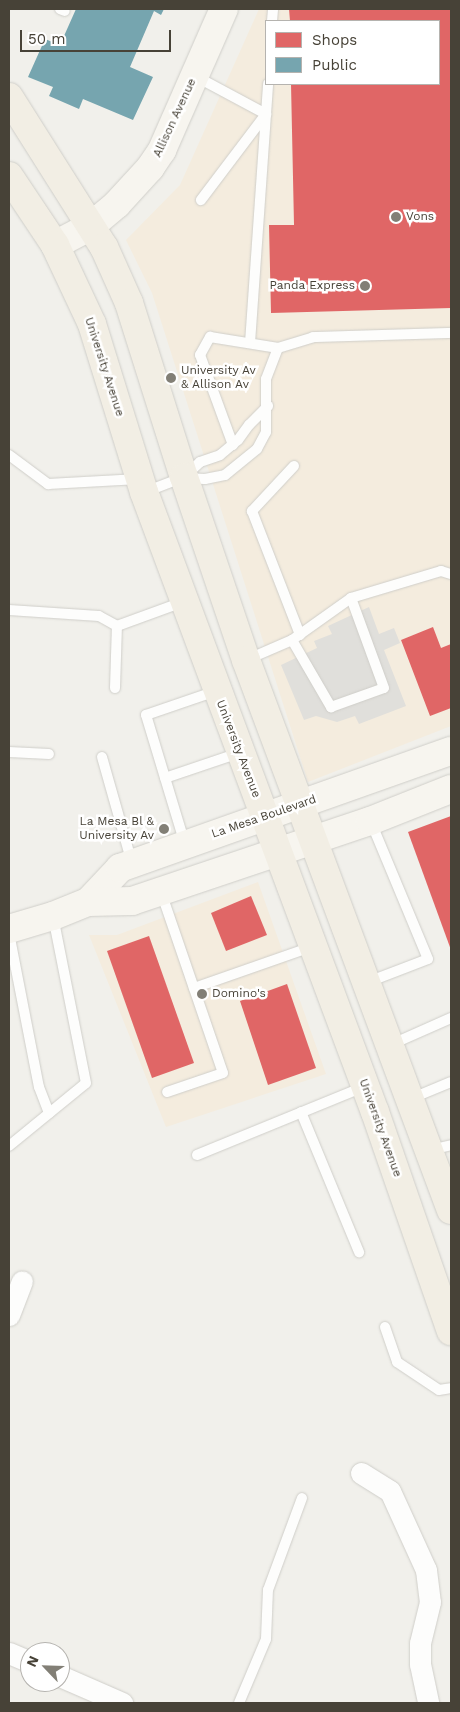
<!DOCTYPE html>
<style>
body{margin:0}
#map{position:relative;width:460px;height:1712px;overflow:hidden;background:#f1f0eb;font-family:"Work Sans",sans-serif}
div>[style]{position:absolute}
.commercial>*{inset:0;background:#f4ecde}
.parking>*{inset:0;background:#e0dfdb}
.shops>*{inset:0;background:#e06666}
.public>*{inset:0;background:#76a5af}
.roads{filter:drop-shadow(0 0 1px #cfcec9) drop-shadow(0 0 1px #cfcec9)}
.lane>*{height:10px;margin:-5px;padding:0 5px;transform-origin:5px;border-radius:5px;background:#fdfdfc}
.street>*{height:21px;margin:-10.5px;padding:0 10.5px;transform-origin:10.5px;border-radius:10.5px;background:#fdfdfc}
.secondary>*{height:28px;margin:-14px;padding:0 14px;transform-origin:14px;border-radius:14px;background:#f7f5ef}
.primary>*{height:28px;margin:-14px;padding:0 14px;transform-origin:14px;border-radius:14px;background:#f2eee4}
.dots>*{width:14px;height:14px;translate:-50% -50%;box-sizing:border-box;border:2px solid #fff;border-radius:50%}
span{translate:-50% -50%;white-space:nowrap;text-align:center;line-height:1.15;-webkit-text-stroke:5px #fff;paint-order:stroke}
.street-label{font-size:12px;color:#474237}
.poi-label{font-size:12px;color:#474237}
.left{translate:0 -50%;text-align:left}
.right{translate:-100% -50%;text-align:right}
.frame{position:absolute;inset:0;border:10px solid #474237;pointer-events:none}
.legend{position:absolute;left:265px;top:20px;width:175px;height:65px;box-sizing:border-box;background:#fff;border:1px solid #b5b3af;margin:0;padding:6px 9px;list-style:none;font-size:15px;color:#474237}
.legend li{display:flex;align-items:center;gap:10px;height:25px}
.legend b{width:25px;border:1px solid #b5b3af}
.north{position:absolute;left:20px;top:1642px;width:50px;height:50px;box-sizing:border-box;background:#fff;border:1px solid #b5b3af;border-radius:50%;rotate:294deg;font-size:14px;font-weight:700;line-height:20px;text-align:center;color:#474237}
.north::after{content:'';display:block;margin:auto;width:18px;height:22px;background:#827f76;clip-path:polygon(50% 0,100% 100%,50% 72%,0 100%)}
.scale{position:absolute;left:20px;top:30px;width:151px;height:22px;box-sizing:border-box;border:2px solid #474237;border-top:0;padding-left:6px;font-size:15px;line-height:18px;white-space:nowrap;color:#474237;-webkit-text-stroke:4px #fff;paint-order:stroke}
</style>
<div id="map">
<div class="commercial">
<div style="clip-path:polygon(evenodd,259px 9px,451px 9px,451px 726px,308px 782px,152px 293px,126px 240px,180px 185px,259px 9px,266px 21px,439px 21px,439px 84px,266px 84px,266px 21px)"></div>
<div style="clip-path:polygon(258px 882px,326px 1074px,166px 1127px,89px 935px,117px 935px)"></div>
</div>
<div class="parking">
<div style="clip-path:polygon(369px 607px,379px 634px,394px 628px,400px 643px,384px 650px,406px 706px,359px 724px,355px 716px,337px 722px,316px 716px,304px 720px,281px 665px,317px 648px,314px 641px,332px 634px,328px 626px)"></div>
</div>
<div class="shops">
<div style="clip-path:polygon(289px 9px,451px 9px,451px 308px,271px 313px,269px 225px,294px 225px,291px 84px,439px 84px,439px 21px,290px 21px)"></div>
<div style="clip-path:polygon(433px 627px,441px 648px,451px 644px,451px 708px,430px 716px,401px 640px)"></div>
<div style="clip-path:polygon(451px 816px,451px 950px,408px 832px)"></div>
<div style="clip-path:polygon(251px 896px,267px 935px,226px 951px,211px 913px)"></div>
<div style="clip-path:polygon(149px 936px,194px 1063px,152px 1078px,107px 951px)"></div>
<div style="clip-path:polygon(287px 984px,316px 1068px,268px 1085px,240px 1001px)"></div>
</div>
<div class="public">
<div style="clip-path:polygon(76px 9px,164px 9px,161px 15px,154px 11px,130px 67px,153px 77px,133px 120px,83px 99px,79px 109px,49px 96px,53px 87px,28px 77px,45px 39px,60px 45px)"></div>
</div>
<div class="roads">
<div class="lane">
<div style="left:60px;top:9px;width:5px;rotate:22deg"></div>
<div style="left:272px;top:21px;width:12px;rotate:-85deg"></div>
<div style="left:195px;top:76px;width:81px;rotate:28.2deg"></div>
<div style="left:266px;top:114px;width:108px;rotate:127.1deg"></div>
<div style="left:250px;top:343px;width:260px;rotate:-86deg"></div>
<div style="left:233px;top:445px;width:96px;rotate:-110.1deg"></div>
<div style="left:200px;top:355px;width:21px;rotate:-61deg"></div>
<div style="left:210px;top:337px;width:69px;rotate:9.2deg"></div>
<div style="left:9px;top:455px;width:49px;rotate:36.6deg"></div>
<div style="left:48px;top:484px;width:91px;rotate:-3.1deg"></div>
<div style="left:294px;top:466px;width:62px;rotate:133deg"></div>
<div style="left:252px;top:511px;width:133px;rotate:68.8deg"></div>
<div style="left:187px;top:478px;width:18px;rotate:3deg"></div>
<div style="left:205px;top:479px;width:20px;rotate:-11deg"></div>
<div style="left:225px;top:475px;width:41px;rotate:-39.1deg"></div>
<div style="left:257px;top:449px;width:19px;rotate:-62deg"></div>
<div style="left:266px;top:432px;width:53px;rotate:-90deg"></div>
<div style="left:266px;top:379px;width:33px;rotate:-69deg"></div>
<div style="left:278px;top:348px;width:37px;rotate:-17deg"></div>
<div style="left:313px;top:337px;width:138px;rotate:-1.7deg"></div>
<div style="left:145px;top:492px;width:42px;rotate:-21deg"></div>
<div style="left:184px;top:477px;width:22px;rotate:-43deg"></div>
<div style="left:200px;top:462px;width:21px;rotate:-19deg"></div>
<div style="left:220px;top:455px;width:23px;rotate:-40deg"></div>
<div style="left:238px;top:440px;width:19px;rotate:-54deg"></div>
<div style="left:249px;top:425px;width:27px;rotate:-45deg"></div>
<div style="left:9px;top:610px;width:90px;rotate:3.8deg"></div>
<div style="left:99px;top:616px;width:21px;rotate:29deg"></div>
<div style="left:117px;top:626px;width:70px;rotate:-20deg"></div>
<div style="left:292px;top:640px;width:78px;rotate:59.8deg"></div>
<div style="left:331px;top:707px;width:56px;rotate:-19.7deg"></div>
<div style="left:384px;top:688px;width:96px;rotate:-110.1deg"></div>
<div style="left:246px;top:660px;width:50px;rotate:-23.5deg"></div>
<div style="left:292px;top:640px;width:72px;rotate:-35.4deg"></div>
<div style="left:351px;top:598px;width:94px;rotate:-16.7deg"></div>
<div style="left:441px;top:571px;width:10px;rotate:17deg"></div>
<div style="left:115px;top:688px;width:62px;rotate:-88.2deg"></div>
<div style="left:9px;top:752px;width:40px;rotate:2.9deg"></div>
<div style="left:102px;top:757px;width:110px;rotate:74.2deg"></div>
<div style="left:165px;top:778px;width:78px;rotate:-18.7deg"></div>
<div style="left:185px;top:844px;width:135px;rotate:-106.8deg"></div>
<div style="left:146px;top:715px;width:74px;rotate:-18.9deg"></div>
<div style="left:161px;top:892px;width:191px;rotate:71.1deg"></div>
<div style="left:223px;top:1073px;width:59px;rotate:161.3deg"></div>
<div style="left:9px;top:933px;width:157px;rotate:79deg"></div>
<div style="left:39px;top:1087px;width:28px;rotate:69deg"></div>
<div style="left:368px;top:982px;width:64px;rotate:-21deg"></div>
<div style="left:428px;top:959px;width:148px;rotate:-112.6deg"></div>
<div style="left:194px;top:988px;width:124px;rotate:-19.3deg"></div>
<div style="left:390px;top:1045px;width:67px;rotate:-23.9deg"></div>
<div style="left:410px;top:1099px;width:44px;rotate:-22.5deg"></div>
<div style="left:301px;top:1112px;width:152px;rotate:67.5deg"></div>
<div style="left:9px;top:1146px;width:99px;rotate:-39.3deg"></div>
<div style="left:86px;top:1083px;width:169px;rotate:-101.2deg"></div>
<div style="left:430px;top:1150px;width:22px;rotate:-13deg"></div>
<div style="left:197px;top:1155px;width:180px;rotate:-22.2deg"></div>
<div style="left:385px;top:1327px;width:37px;rotate:71deg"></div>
<div style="left:397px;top:1362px;width:50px;rotate:33.7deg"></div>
<div style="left:439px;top:1390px;width:12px;rotate:-9deg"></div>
<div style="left:239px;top:1703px;width:69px;rotate:-67.1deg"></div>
<div style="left:266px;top:1639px;width:49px;rotate:-87.7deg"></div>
<div style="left:268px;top:1590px;width:98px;rotate:-69.7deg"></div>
</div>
<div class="street">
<div style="left:9px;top:1315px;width:36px;rotate:-69deg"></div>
<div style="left:361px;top:1473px;width:34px;rotate:32deg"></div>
<div style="left:390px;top:1491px;width:87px;rotate:65.5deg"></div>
<div style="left:426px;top:1570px;width:32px;rotate:83deg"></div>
<div style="left:430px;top:1602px;width:42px;rotate:103.7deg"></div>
<div style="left:420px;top:1643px;width:21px;rotate:90deg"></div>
<div style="left:420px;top:1664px;width:40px;rotate:78deg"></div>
<div style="left:9px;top:1653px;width:23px;rotate:23deg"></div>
<div style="left:60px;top:1676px;width:68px;rotate:23.5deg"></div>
</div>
<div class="secondary">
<div style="left:55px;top:245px;width:41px;rotate:-27.8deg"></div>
<div style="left:91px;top:226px;width:34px;rotate:-40deg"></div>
<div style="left:117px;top:204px;width:49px;rotate:-47.5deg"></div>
<div style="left:150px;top:168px;width:22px;rotate:-56deg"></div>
<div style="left:162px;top:150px;width:154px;rotate:-66.3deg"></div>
<div style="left:88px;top:902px;width:47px;rotate:-46.7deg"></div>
<div style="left:120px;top:868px;width:351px;rotate:-19.5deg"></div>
<div style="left:9px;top:929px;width:46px;rotate:-16.5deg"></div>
<div style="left:53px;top:916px;width:38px;rotate:-22deg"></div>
<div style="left:88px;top:902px;width:44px;rotate:-1.3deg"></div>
<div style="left:132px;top:901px;width:251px;rotate:-18.6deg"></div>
<div style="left:370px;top:821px;width:87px;rotate:-21.6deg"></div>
</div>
<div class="primary">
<div style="left:9px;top:97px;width:178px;rotate:57.7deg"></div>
<div style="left:104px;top:247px;width:61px;rotate:65.9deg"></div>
<div style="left:129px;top:303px;width:182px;rotate:72.5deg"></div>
<div style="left:184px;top:477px;width:193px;rotate:71.3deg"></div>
<div style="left:246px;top:660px;width:587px;rotate:69.56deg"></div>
<div style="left:9px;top:176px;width:83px;rotate:56.3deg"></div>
<div style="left:55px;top:245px;width:87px;rotate:64.9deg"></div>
<div style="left:92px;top:324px;width:176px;rotate:72.8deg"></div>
<div style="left:144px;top:492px;width:662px;rotate:69.57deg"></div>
<div style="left:375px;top:1112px;width:232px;rotate:70.9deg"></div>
</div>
</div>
<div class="dots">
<div style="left:396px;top:217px;background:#827f76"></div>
<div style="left:365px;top:286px;background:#827f76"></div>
<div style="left:171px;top:378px;background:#827f76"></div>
<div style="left:164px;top:829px;background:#827f76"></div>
<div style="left:202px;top:994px;background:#827f76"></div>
</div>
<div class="street-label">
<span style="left:175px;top:118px;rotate:-65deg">Allison Avenue</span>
<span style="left:104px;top:367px;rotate:72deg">University Avenue</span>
<span style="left:238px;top:749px;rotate:69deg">University Avenue</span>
<span style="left:264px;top:817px;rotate:-19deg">La Mesa Boulevard</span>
<span style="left:380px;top:1128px;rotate:70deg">University Avenue</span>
</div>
<div class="poi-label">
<span class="left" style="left:406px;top:217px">Vons</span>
<span class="right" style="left:355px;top:286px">Panda Express</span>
<span class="left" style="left:181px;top:378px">University Av<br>&amp; Allison Av</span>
<span class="right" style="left:154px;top:829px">La Mesa Bl &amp;<br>University Av</span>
<span class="left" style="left:212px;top:994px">Domino's</span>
</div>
<div class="frame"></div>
<ul class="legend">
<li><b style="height:14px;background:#e06666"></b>Shops</li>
<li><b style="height:14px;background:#76a5af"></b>Public</li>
</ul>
<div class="north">N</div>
<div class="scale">50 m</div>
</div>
